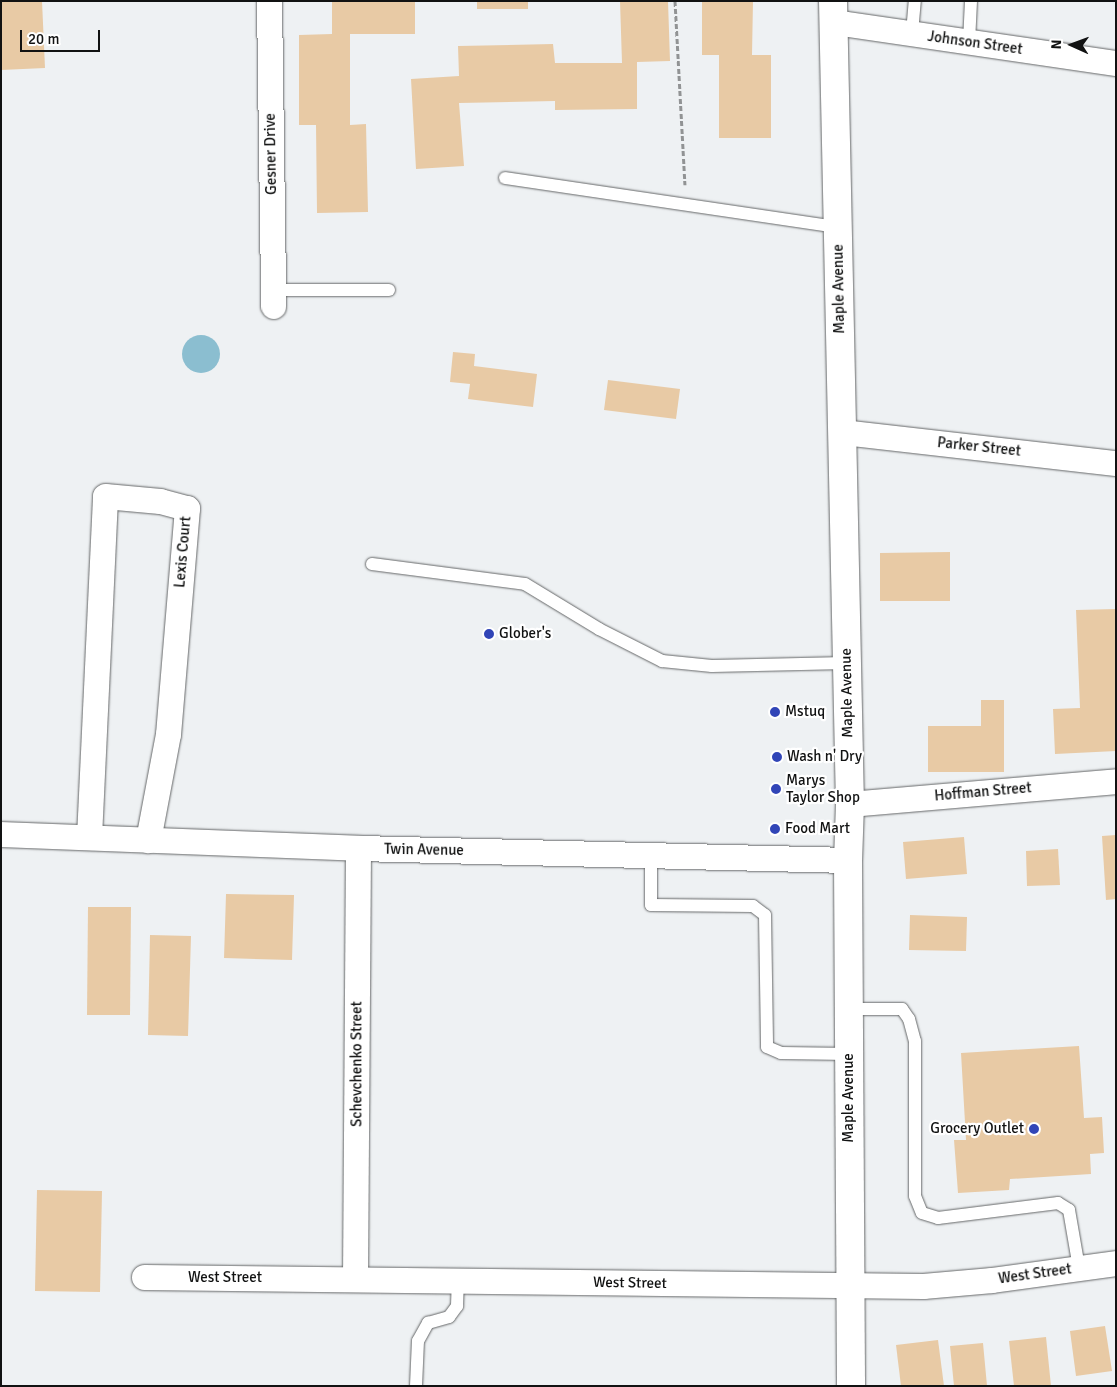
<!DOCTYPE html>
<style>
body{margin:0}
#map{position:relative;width:1117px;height:1387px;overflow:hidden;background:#eef1f3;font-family:Signika,sans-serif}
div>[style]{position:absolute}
.water>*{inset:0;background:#8bbed0}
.round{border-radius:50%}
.building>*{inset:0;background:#e8caa5}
.path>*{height:3px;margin-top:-1.5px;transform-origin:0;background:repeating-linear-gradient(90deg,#919394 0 5px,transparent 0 7.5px)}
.roads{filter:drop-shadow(0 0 1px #656768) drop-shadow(0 0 1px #656768)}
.service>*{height:12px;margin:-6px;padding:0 6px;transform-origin:6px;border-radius:6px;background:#fff}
.minor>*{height:25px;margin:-12.5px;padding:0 12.5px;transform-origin:12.5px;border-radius:12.5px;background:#fff}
.tertiary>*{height:28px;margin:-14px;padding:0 14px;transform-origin:14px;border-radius:14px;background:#fff}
.dots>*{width:14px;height:14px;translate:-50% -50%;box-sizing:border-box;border:2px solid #fff;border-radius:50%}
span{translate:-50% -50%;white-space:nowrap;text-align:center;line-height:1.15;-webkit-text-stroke:4.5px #fff;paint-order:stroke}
.street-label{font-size:15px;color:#111212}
.poi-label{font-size:15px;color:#111212}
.left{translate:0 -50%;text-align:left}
.right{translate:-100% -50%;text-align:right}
.frame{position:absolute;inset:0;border:2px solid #111212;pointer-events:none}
.north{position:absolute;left:1047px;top:20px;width:50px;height:50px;-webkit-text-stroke:4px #fff;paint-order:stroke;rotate:272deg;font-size:14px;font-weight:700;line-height:20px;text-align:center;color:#111212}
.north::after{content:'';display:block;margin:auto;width:18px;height:22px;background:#111212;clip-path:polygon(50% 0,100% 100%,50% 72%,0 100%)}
.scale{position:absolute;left:20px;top:30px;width:80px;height:22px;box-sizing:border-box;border:2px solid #111212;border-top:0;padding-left:6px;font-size:15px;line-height:18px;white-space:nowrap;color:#111212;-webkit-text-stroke:4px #fff;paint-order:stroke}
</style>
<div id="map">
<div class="water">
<div class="round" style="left:182px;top:335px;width:38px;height:38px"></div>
</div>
<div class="building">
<div style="clip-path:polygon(1px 1px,42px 1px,45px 68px,1px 70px)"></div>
<div style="clip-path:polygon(332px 1px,415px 1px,415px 34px,350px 34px,350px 125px,366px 124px,368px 212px,317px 213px,316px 125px,299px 125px,299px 35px,332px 34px)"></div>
<div style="clip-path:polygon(477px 1px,528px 1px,528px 9px,477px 9px)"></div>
<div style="clip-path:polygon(620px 1px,668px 1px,670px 61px,637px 62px,637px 109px,555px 110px,555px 101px,459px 103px,464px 166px,416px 169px,411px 79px,459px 76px,458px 46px,553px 44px,555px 63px,622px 63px)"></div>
<div style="clip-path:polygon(702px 1px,753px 1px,752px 55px,771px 55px,771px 138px,719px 138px,719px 55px,702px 55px)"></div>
<div style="clip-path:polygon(453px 352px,475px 354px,474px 366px,537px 374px,533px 407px,468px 399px,470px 384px,450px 382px)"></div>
<div style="clip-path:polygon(608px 380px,680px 389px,676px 419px,604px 410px)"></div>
<div style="clip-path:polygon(950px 552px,950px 601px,880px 601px,880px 553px)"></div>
<div style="clip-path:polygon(1116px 609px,1116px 751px,1055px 754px,1053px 709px,1080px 708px,1076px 610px)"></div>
<div style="clip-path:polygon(981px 700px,1004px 700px,1004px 772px,928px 772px,928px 726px,981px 726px)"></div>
<div style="clip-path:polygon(1116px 835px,1116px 899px,1106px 900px,1102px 836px)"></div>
<div style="clip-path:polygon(964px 837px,967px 874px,906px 879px,903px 842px)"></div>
<div style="clip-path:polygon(1058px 849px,1060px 885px,1027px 886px,1026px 851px)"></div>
<div style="clip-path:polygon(226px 894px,294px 895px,292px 960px,224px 958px)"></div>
<div style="clip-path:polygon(88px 907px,131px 907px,130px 1015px,87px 1015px)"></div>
<div style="clip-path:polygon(910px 915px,967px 917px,966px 951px,909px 950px)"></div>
<div style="clip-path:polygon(150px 935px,191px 936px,188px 1036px,148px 1035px)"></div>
<div style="clip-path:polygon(1079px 1046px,1084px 1118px,1102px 1117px,1104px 1153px,1090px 1154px,1091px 1174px,1010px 1179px,1009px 1190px,958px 1193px,954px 1140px,966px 1140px,961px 1053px)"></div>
<div style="clip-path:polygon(37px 1190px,102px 1191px,100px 1292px,35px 1291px)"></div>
<div style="clip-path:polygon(1105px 1326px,1112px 1371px,1076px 1376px,1070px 1331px)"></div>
<div style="clip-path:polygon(1046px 1337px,1051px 1386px,1014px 1386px,1009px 1341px)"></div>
<div style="clip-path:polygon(938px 1340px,944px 1386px,901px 1386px,896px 1345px)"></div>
<div style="clip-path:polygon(983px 1343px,987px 1386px,954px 1386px,950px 1346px)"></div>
</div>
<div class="path">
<div style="left:675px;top:1px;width:184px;rotate:86.9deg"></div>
</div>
<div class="roads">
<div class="service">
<div style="left:912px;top:33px;width:32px;rotate:-85deg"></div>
<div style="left:969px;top:42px;width:41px;rotate:-87.2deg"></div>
<div style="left:505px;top:178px;width:337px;rotate:8.4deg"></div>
<div style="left:273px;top:290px;width:116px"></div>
<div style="left:372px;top:564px;width:154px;rotate:7.4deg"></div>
<div style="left:525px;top:584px;width:87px;rotate:31.3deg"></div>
<div style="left:599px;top:629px;width:71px;rotate:26.9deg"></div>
<div style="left:662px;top:661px;width:50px;rotate:5.7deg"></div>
<div style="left:712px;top:666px;width:134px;rotate:-1.3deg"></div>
<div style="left:651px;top:855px;width:50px;rotate:90deg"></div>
<div style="left:651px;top:905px;width:102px;rotate:0.6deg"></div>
<div style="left:753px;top:906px;width:15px;rotate:37deg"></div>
<div style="left:765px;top:915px;width:132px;rotate:89.1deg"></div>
<div style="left:767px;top:1047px;width:15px;rotate:23deg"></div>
<div style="left:781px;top:1053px;width:68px;rotate:0.8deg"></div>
<div style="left:849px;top:1009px;width:53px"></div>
<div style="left:902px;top:1009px;width:12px;rotate:55deg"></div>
<div style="left:909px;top:1019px;width:23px;rotate:75deg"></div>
<div style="left:915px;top:1041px;width:155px;rotate:90deg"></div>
<div style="left:915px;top:1196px;width:18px;rotate:68deg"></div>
<div style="left:922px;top:1213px;width:17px;rotate:17deg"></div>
<div style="left:938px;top:1218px;width:121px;rotate:-7.1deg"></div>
<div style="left:1058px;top:1203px;width:13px;rotate:32deg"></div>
<div style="left:1069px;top:1210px;width:59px;rotate:80.2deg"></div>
<div style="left:416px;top:1386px;width:45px;rotate:-87.5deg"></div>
<div style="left:418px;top:1341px;width:21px;rotate:-61deg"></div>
<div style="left:428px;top:1323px;width:22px;rotate:-16deg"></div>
<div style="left:449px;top:1317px;width:14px;rotate:-54deg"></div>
<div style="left:457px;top:1306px;width:26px;rotate:-88deg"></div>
</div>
<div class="minor">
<div style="left:269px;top:1px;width:305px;rotate:89.2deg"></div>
<div style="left:834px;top:22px;width:285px;rotate:8.3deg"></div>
<div style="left:843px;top:432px;width:275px;rotate:6.5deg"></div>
<div style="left:850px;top:804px;width:267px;rotate:-4.9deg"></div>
<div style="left:1px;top:834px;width:357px;rotate:2.2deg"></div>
<div style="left:358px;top:848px;width:490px;rotate:1.4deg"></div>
<div style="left:89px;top:837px;width:341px;rotate:-87.3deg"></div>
<div style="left:105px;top:496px;width:55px;rotate:5.2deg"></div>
<div style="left:160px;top:501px;width:28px;rotate:15deg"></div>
<div style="left:187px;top:508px;width:227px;rotate:94.8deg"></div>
<div style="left:168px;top:734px;width:108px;rotate:100.7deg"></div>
<div style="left:144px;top:1277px;width:779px;rotate:0.66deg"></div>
<div style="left:923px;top:1286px;width:69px;rotate:-5deg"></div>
<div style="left:992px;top:1280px;width:125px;rotate:-7.8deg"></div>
<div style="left:355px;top:1279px;width:431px;rotate:-89.6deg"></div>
</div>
<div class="tertiary">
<div style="left:833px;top:1px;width:803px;rotate:88.79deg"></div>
<div style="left:850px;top:804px;width:56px;rotate:92deg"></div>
<div style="left:848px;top:860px;width:526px;rotate:89.67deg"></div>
</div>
</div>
<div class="dots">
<div style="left:489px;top:634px;background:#3145b7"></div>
<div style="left:775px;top:712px;background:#3145b7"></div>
<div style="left:777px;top:757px;background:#3145b7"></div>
<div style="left:776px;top:789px;background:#3145b7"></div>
<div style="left:775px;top:829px;background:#3145b7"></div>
<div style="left:1034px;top:1129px;background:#3145b7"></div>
</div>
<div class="street-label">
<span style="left:975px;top:43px;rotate:8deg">Johnson Street</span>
<span style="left:271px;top:154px;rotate:-91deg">Gesner Drive</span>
<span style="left:839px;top:289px;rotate:-91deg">Maple Avenue</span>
<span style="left:979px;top:447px;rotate:6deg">Parker Street</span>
<span style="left:183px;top:552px;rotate:-85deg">Lexis Court</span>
<span style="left:847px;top:693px;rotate:-91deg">Maple Avenue</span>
<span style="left:983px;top:792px;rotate:-5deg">Hoffman Street</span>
<span style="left:424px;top:850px;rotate:1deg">Twin Avenue</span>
<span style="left:357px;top:1064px;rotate:-90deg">Schevchenko Street</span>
<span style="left:849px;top:1098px;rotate:-90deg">Maple Avenue</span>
<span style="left:1035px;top:1274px;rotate:-8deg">West Street</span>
<span style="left:225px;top:1278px">West Street</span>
<span style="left:630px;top:1283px;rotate:1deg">West Street</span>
</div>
<div class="poi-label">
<span class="left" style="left:499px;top:634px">Glober's</span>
<span class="left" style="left:785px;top:712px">Mstuq</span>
<span class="left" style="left:787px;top:757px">Wash n' Dry</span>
<span class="left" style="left:786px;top:789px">Marys<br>Taylor Shop</span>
<span class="left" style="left:785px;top:829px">Food Mart</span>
<span class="right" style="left:1024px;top:1129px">Grocery Outlet</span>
</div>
<div class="frame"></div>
<div class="north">N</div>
<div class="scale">20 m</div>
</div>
